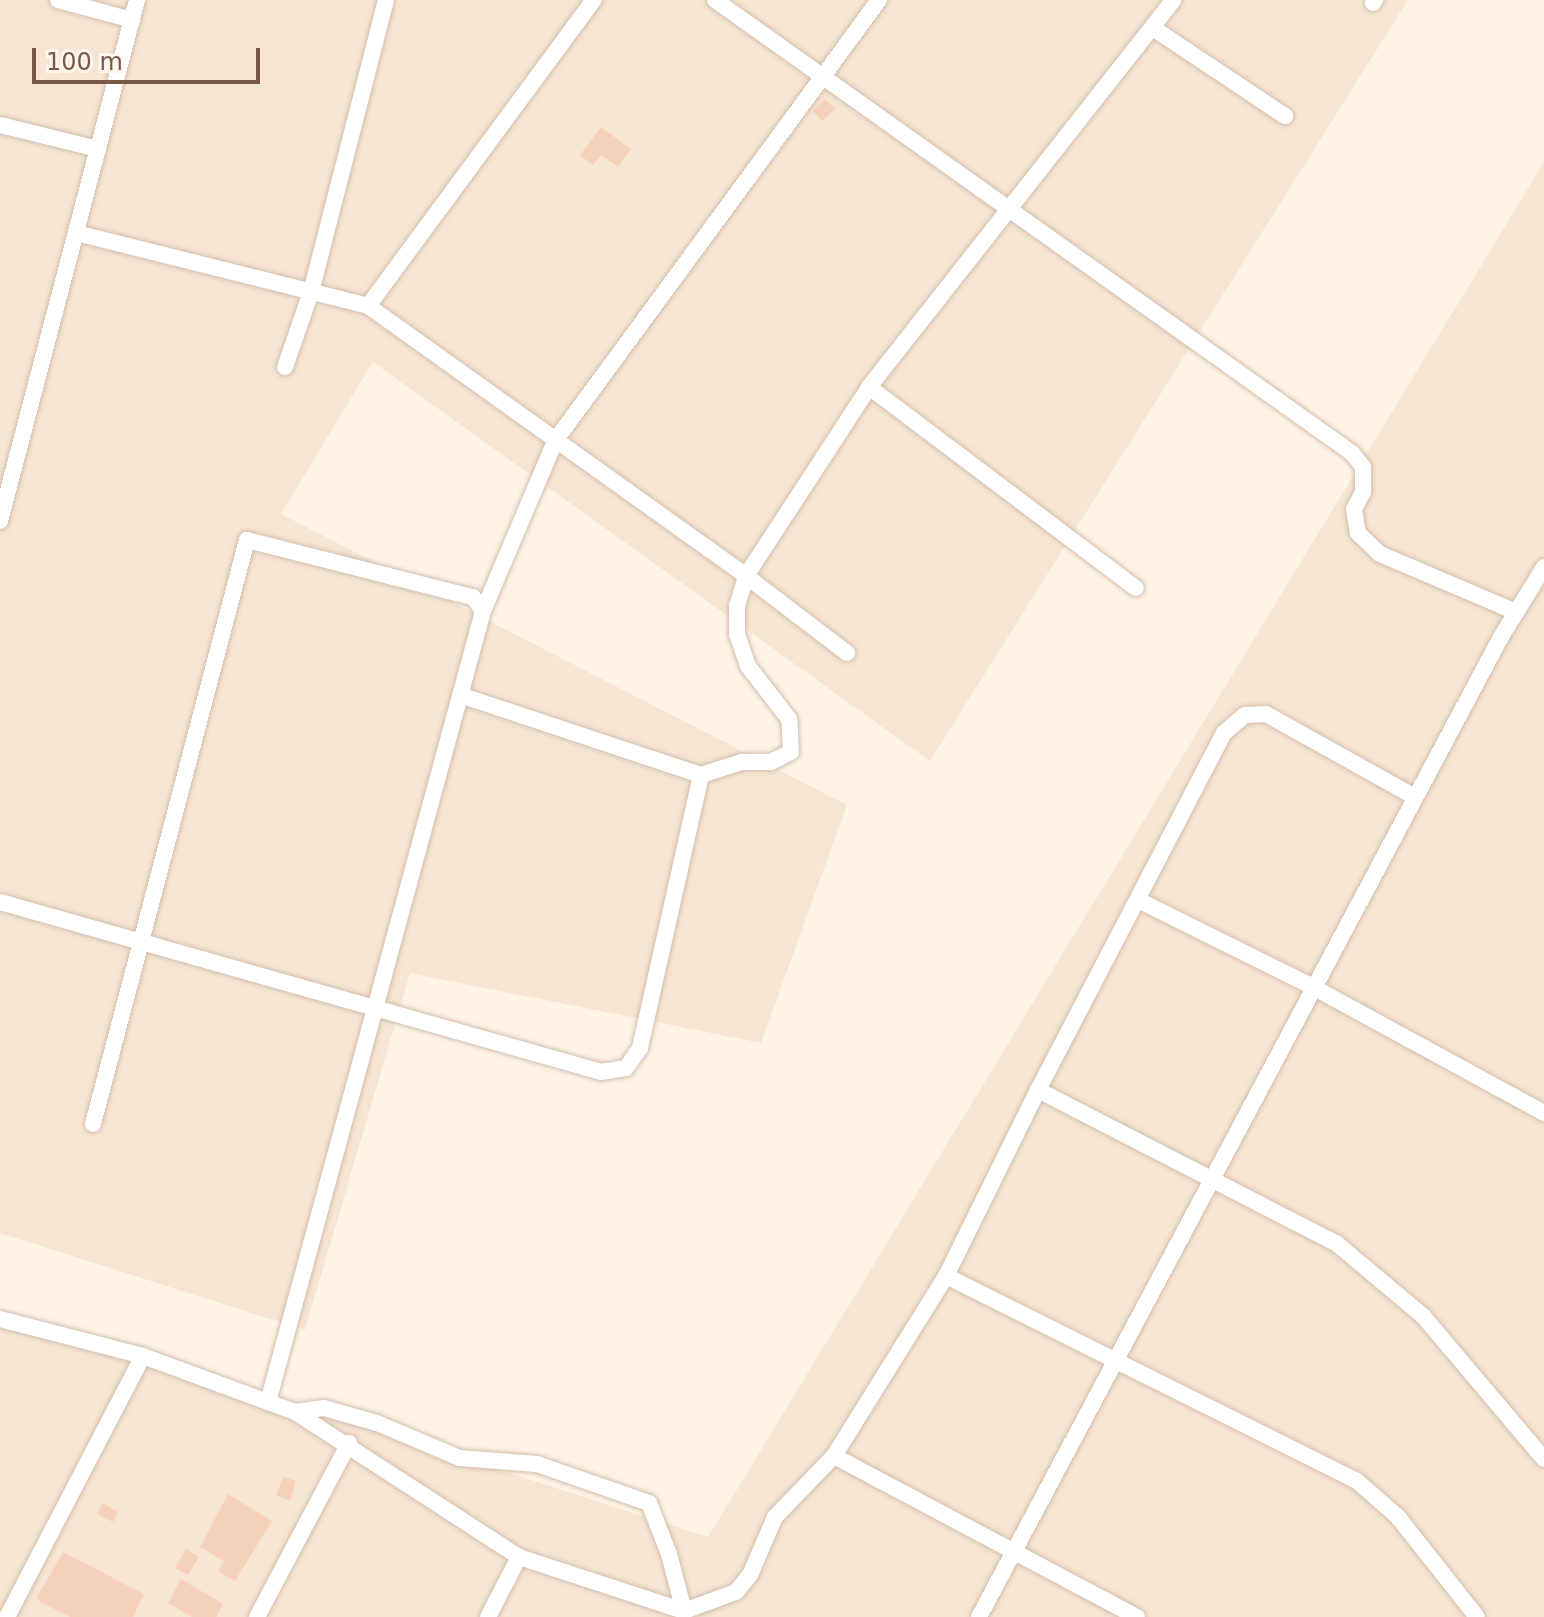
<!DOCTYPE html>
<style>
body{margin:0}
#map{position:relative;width:1544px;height:1617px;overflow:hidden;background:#fef4e5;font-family:"DejaVu Sans",sans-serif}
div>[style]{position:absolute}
.residential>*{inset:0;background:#f6e5d3}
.building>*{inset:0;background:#f5d1bb}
.roads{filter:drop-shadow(0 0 2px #d3bdac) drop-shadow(0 0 2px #d3bdac)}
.street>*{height:16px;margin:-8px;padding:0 8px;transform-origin:8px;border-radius:8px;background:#fff}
span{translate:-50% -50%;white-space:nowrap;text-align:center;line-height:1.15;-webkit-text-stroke:6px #fff7ed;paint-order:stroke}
.scale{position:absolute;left:32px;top:48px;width:228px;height:36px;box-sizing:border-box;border:4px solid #795848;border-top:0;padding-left:10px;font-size:24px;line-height:28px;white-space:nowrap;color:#795848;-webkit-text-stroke:6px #fff7ed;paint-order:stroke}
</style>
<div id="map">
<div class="residential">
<div style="clip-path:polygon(0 0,1408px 0,930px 761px,373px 362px,281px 514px,847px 805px,761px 1043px,410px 973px,305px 1330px,0 1233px)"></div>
<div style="clip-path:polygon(1544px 162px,1544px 1617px,0 1617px,0 1309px,708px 1537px)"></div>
</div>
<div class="building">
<div style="clip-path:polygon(825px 99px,835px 109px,822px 121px,813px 111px)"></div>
<div style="clip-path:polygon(601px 127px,631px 149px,618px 167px,601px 155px,593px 165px,580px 155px)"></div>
<div style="clip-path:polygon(283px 1477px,296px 1481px,290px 1501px,276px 1495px)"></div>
<div style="clip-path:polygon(228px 1494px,272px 1521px,235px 1581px,218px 1571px,224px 1561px,200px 1547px)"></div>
<div style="clip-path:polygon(103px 1503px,118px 1512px,113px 1522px,97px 1514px)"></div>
<div style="clip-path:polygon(186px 1549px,199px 1557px,188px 1575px,175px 1568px)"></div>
<div style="clip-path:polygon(63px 1552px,144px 1594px,133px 1617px,70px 1617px,39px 1601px,37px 1597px)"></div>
<div style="clip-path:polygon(181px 1579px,223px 1604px,216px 1617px,192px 1617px,168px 1603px)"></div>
</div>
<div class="roads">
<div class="street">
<div style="left:58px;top:0;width:77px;rotate:15.1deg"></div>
<div style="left:715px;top:0;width:782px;rotate:35.42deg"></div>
<div style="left:1352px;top:453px;width:18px;rotate:52deg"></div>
<div style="left:1363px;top:467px;width:25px;rotate:90deg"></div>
<div style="left:1363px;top:492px;width:19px;rotate:118deg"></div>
<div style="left:1354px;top:509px;width:24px;rotate:81deg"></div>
<div style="left:1358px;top:533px;width:30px;rotate:44deg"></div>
<div style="left:1380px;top:554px;width:148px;rotate:23.1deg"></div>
<div style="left:1373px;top:3px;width:4px;rotate:-56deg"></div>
<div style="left:1153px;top:28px;width:159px;rotate:33.7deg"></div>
<div style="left:0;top:125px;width:101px;rotate:13.8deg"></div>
<div style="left:76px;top:233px;width:301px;rotate:14deg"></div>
<div style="left:368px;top:306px;width:465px;rotate:35.5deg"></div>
<div style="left:746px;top:576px;width:127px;rotate:37.3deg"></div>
<div style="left:368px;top:306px;width:380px;rotate:-53.6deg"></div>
<div style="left:285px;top:367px;width:79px;rotate:-70.9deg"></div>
<div style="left:311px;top:292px;width:301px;rotate:-75.6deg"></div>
<div style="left:869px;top:387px;width:334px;rotate:37deg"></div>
<div style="left:0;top:521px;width:539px;rotate:-75.27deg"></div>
<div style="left:460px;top:695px;width:254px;rotate:18.4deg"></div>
<div style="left:1138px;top:900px;width:195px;rotate:26.4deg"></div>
<div style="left:1313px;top:987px;width:263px;rotate:28.6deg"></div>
<div style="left:0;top:902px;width:625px;rotate:15.79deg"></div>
<div style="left:601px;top:1072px;width:25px;rotate:-9deg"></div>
<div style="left:626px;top:1068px;width:24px;rotate:-55deg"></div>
<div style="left:640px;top:1048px;width:280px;rotate:-77.4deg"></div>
<div style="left:701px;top:775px;width:43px;rotate:-17.6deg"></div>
<div style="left:742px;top:762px;width:29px"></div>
<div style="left:771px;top:762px;width:22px;rotate:-27deg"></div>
<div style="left:791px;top:752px;width:33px;rotate:-93deg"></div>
<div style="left:789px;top:719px;width:67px;rotate:-127.7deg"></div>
<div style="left:748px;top:666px;width:34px;rotate:-109deg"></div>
<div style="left:737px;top:634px;width:28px;rotate:-90deg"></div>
<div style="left:737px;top:606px;width:31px;rotate:-73deg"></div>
<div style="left:746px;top:576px;width:225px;rotate:-56.9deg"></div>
<div style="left:869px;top:387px;width:492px;rotate:-51.8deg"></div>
<div style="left:1038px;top:1090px;width:335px;rotate:27.2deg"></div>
<div style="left:1336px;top:1243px;width:114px;rotate:40deg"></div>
<div style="left:1423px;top:1316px;width:187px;rotate:49.8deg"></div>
<div style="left:93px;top:1124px;width:604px;rotate:-75.23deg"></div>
<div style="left:247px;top:540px;width:233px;rotate:14.2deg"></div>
<div style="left:473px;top:597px;width:17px;rotate:54deg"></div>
<div style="left:946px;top:1276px;width:459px;rotate:26.5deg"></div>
<div style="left:1357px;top:1481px;width:55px;rotate:41.3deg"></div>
<div style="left:1398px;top:1517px;width:127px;rotate:51.7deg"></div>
<div style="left:0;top:1319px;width:148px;rotate:14.5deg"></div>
<div style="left:143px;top:1356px;width:162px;rotate:20.2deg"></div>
<div style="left:295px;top:1412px;width:267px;rotate:32.9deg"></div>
<div style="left:519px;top:1557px;width:174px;rotate:18.1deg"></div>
<div style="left:684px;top:1611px;width:55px;rotate:-20.1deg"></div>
<div style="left:736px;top:1592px;width:22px;rotate:-51deg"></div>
<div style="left:750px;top:1575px;width:63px;rotate:-66.7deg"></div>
<div style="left:775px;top:1517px;width:85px;rotate:-46deg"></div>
<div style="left:834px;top:1456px;width:212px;rotate:-58.1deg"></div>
<div style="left:946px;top:1276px;width:208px;rotate:-63.7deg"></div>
<div style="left:1038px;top:1090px;width:403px;rotate:-62.5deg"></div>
<div style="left:1224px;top:733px;width:28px;rotate:-41deg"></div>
<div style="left:1245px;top:715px;width:21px;rotate:-3deg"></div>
<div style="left:1266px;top:714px;width:171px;rotate:29.1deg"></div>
<div style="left:268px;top:1402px;width:820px;rotate:-74.79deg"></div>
<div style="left:483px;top:611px;width:185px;rotate:-67deg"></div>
<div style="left:555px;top:441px;width:547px;rotate:-53.7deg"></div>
<div style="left:295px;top:1412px;width:29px;rotate:-8deg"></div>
<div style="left:324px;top:1408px;width:55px;rotate:15.8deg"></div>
<div style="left:377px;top:1423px;width:90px;rotate:22.9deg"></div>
<div style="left:460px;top:1458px;width:77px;rotate:4.5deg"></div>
<div style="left:537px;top:1464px;width:119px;rotate:19.2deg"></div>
<div style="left:649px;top:1503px;width:55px;rotate:68.6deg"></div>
<div style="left:669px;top:1554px;width:59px;rotate:75.3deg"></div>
<div style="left:834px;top:1456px;width:343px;rotate:28deg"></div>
<div style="left:7px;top:1617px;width:294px;rotate:-62.5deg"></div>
<div style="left:257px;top:1617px;width:197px;rotate:-62.1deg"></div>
<div style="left:488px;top:1617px;width:68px;rotate:-62.7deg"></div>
<div style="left:979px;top:1617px;width:1110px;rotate:-61.96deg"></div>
<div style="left:1501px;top:637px;width:82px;rotate:-58.4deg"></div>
</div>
</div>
<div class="scale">100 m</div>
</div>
